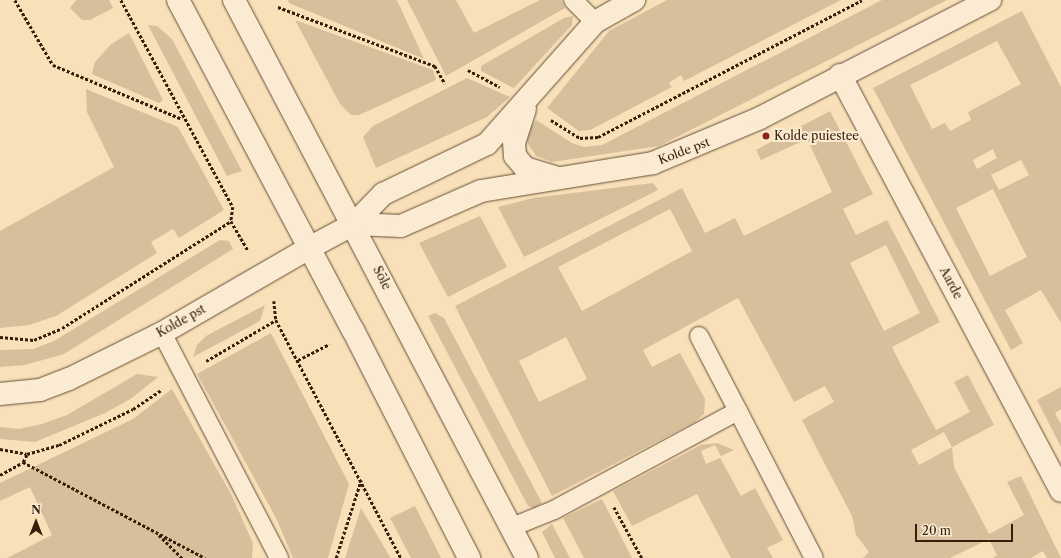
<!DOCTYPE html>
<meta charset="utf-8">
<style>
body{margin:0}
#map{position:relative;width:1061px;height:558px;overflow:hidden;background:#f8e0b9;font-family:"Libre Caslon Text",serif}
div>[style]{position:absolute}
.green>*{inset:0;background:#d7bf9b}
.path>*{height:2.5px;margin-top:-1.25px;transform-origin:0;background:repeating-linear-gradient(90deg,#361e0a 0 3px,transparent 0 5px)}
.roads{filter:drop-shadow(0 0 1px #664e36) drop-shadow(0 0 1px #664e36)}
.lane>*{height:18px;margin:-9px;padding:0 9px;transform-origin:9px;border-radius:9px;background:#faebd2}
.street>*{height:22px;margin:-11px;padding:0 11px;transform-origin:11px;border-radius:11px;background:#faebd2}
.secondary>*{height:22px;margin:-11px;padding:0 11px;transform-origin:11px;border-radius:11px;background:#faebd2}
.dots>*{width:11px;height:11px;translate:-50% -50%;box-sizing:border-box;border:2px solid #faebd2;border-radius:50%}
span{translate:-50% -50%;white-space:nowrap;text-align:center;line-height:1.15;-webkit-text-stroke:4px #faebd2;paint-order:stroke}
.poi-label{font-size:12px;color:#361e0a}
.left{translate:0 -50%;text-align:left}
.street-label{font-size:12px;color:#361e0a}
.north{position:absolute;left:16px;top:502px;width:40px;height:40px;-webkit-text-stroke:3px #faebd2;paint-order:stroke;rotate:0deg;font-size:11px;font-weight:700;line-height:16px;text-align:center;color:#361e0a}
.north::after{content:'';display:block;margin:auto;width:14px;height:18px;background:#361e0a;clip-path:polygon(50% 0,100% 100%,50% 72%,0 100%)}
.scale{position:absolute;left:915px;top:524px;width:98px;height:18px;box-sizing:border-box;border:2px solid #361e0a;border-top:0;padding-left:5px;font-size:12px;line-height:14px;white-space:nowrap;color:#361e0a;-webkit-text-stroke:3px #faebd2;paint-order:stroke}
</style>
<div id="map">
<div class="green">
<div style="clip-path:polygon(76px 0,109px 0,113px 8px,90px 20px,82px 20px,70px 8px)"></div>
<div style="clip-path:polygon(288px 0,397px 0,424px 59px,289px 3px)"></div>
<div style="clip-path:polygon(407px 0,456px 0,474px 33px,540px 0,561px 0,565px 8px,446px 76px)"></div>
<div style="clip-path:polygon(667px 0,841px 0,684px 81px,681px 75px,669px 83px,672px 87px,590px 130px,579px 131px,547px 108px,609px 31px)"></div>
<div style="clip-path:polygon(882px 0,947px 0,659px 146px,552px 162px,536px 156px,528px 144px,526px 135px,536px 120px,572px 143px,584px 147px,602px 145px)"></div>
<div style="clip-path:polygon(evenodd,1022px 11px,1061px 87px,1061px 323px,1041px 290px,1005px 310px,1023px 343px,1011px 350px,873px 88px,1022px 11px,997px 41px,1021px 84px,968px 112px,971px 120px,950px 131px,945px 123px,932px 129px,910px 85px,997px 41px,1022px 11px,993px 149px,997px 158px,977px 169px,973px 160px,993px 149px,1022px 11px,1021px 160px,1029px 175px,999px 190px,991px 175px,1021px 160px,1022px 11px,993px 189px,1027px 257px,990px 276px,956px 208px,993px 189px)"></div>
<div style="clip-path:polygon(573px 16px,572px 25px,514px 88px,481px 71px,481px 66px,564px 18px)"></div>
<div style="clip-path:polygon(295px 20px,433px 70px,436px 80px,359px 115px,351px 115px,340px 104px)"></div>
<div style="clip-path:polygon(148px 25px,157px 26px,172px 39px,242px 171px,227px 176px)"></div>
<div style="clip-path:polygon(129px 33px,163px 100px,159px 103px,92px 74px,95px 62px,110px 45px)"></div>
<div style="clip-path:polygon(467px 78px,510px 97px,487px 117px,376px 168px,363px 137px,373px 126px)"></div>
<div style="clip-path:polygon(86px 89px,178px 127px,224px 210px,179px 238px,173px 229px,151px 242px,157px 253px,56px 316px,29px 325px,0 328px,0 231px,114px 167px,87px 112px)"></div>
<div style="clip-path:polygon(evenodd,830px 111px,873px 194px,843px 209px,856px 235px,887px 220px,940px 322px,892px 347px,901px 365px,936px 430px,970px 412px,954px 382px,968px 375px,994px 425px,952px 447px,954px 467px,989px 534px,1024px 515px,1007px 482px,1021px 476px,1061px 558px,1047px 558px,1043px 551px,1031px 558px,993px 558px,997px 555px,989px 539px,950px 558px,863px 558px,869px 552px,856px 535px,852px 516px,802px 420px,834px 402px,825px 386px,794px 402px,738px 298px,643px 350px,652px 367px,680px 353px,705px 399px,704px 414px,695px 422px,552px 496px,455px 306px,682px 188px,705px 233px,735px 218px,744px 236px,832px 192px,807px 139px,761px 160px,756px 150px,830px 111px,670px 209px,692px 251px,582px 311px,558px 267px,670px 209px,830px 111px,886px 245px,920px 313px,884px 331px,850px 263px,886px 245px,830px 111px,566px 337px,587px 379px,539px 402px,519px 361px,566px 337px,830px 111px,944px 432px,952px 447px,919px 465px,911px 450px,944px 432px)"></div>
<div style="clip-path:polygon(653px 183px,658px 190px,524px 257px,498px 207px,533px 198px)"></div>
<div style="clip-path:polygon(480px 216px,507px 267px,448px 297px,419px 243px)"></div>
<div style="clip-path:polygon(220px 240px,229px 241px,233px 249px,64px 354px,25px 365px,0 367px,0 350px,33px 349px,54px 341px)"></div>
<div style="clip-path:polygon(265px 305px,260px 321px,193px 357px,197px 345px,206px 336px)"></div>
<div style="clip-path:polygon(435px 313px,444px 318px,542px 503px,534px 508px,528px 506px,428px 316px)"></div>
<div style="clip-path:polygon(271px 333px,349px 484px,328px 558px,293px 558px,276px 518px,197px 374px)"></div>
<div style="clip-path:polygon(137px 374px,158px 377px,132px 398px,105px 413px,35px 442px,0 439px,0 427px,19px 429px,42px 424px,67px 415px)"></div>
<div style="clip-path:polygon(1061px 387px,1061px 409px,1055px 413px,1061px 424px,1061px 447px,1037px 400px)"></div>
<div style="clip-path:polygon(172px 389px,232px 496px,253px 543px,252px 558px,7px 558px,52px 535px,30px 487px,0 501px,0 483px,133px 419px)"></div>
<div style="clip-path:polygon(717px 443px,734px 450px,721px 456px,715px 445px,701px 451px,706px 464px,720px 458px,741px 496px,755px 488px,783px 540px,767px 548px,773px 558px,731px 558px,697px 494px,632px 526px,613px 491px,701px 445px)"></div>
<div style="clip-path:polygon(602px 499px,632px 558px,584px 558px,563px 518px)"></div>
<div style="clip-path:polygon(415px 506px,441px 558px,411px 558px,390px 518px)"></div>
<div style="clip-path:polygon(361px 508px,390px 557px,390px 558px,345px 558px)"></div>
<div style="clip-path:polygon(552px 524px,570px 558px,555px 558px,542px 532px)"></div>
</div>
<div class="path">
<div style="left:15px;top:0;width:75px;rotate:59.7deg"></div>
<div style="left:53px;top:65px;width:140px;rotate:22.7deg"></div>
<div style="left:121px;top:0;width:235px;rotate:61.6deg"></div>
<div style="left:233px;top:207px;width:14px;rotate:98deg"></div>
<div style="left:231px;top:221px;width:34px;rotate:60deg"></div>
<div style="left:278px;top:7px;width:168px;rotate:20.6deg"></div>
<div style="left:435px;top:66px;width:20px;rotate:60deg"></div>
<div style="left:468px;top:70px;width:36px;rotate:28deg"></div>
<div style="left:551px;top:120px;width:34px;rotate:32deg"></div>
<div style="left:580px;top:138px;width:18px;rotate:-3deg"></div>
<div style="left:598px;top:137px;width:297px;rotate:-27.4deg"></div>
<div style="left:274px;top:301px;width:19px;rotate:84deg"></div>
<div style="left:276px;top:320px;width:269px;rotate:62.3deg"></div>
<div style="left:0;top:337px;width:34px;rotate:5deg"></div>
<div style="left:34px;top:340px;width:30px;rotate:-23deg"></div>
<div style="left:62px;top:328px;width:200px;rotate:-32.3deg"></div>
<div style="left:298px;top:360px;width:35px;rotate:-27deg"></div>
<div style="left:206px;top:361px;width:81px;rotate:-30.4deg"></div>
<div style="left:0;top:449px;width:27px;rotate:10deg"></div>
<div style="left:27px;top:454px;width:33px;rotate:-16deg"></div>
<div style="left:59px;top:445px;width:82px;rotate:-25.9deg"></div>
<div style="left:133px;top:409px;width:34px;rotate:-34deg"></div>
<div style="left:23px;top:462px;width:206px;rotate:27.8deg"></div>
<div style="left:0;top:475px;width:26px;rotate:-29deg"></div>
<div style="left:23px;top:462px;width:9px;rotate:-63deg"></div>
<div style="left:614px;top:507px;width:58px;rotate:61.2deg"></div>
<div style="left:159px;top:535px;width:33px;rotate:45deg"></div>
<div style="left:336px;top:558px;width:82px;rotate:-72.2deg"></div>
</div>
<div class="roads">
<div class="lane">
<div style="left:573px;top:0;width:31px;rotate:45deg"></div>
<div style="left:162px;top:333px;width:254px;rotate:62.5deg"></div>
<div style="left:699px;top:336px;width:85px;rotate:62.5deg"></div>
<div style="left:512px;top:527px;width:45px;rotate:-22deg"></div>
<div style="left:554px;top:510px;width:209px;rotate:-28.3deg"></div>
<div style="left:738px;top:411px;width:165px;rotate:62.7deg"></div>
</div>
<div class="street">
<div style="left:840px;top:75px;width:471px;rotate:62deg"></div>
<div style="left:0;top:394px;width:40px;rotate:-5.7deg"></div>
<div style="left:40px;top:390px;width:31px;rotate:-21deg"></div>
<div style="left:69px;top:379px;width:104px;rotate:-26.3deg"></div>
<div style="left:162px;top:333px;width:170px;rotate:-30deg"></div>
</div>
<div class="secondary">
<div style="left:178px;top:0;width:374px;rotate:62.1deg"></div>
<div style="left:353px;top:330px;width:256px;rotate:63deg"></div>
<div style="left:234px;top:0;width:630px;rotate:62.3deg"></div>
<div style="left:525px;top:109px;width:35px;rotate:108deg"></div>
<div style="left:514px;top:142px;width:14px;rotate:86deg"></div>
<div style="left:515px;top:156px;width:16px;rotate:50deg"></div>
<div style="left:525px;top:168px;width:30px;rotate:17deg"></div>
<div style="left:354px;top:224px;width:47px;rotate:2.4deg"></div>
<div style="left:401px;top:226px;width:87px;rotate:-23.6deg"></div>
<div style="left:481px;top:191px;width:174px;rotate:-9.2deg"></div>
<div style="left:653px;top:163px;width:116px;rotate:-22.8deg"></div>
<div style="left:760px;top:118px;width:259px;rotate:-27.2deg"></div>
<div style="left:309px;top:248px;width:51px;rotate:-28.1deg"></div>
<div style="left:354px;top:224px;width:42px;rotate:-46deg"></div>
<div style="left:383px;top:194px;width:115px;rotate:-25.7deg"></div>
<div style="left:487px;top:144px;width:163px;rotate:-48.5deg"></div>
<div style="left:595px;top:22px;width:45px;rotate:-29.4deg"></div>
</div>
</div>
<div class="dots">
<div style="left:766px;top:136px;background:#8f2418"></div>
</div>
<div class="poi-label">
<span class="left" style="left:774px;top:136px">Kolde puiestee</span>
</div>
<div class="street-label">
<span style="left:684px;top:151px;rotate:-21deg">Kolde pst</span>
<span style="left:382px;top:278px;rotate:63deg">Sõle</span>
<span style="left:951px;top:283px;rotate:62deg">Aarde</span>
<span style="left:181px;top:321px;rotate:-29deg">Kolde pst</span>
</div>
<div class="north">N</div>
<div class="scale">20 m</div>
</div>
